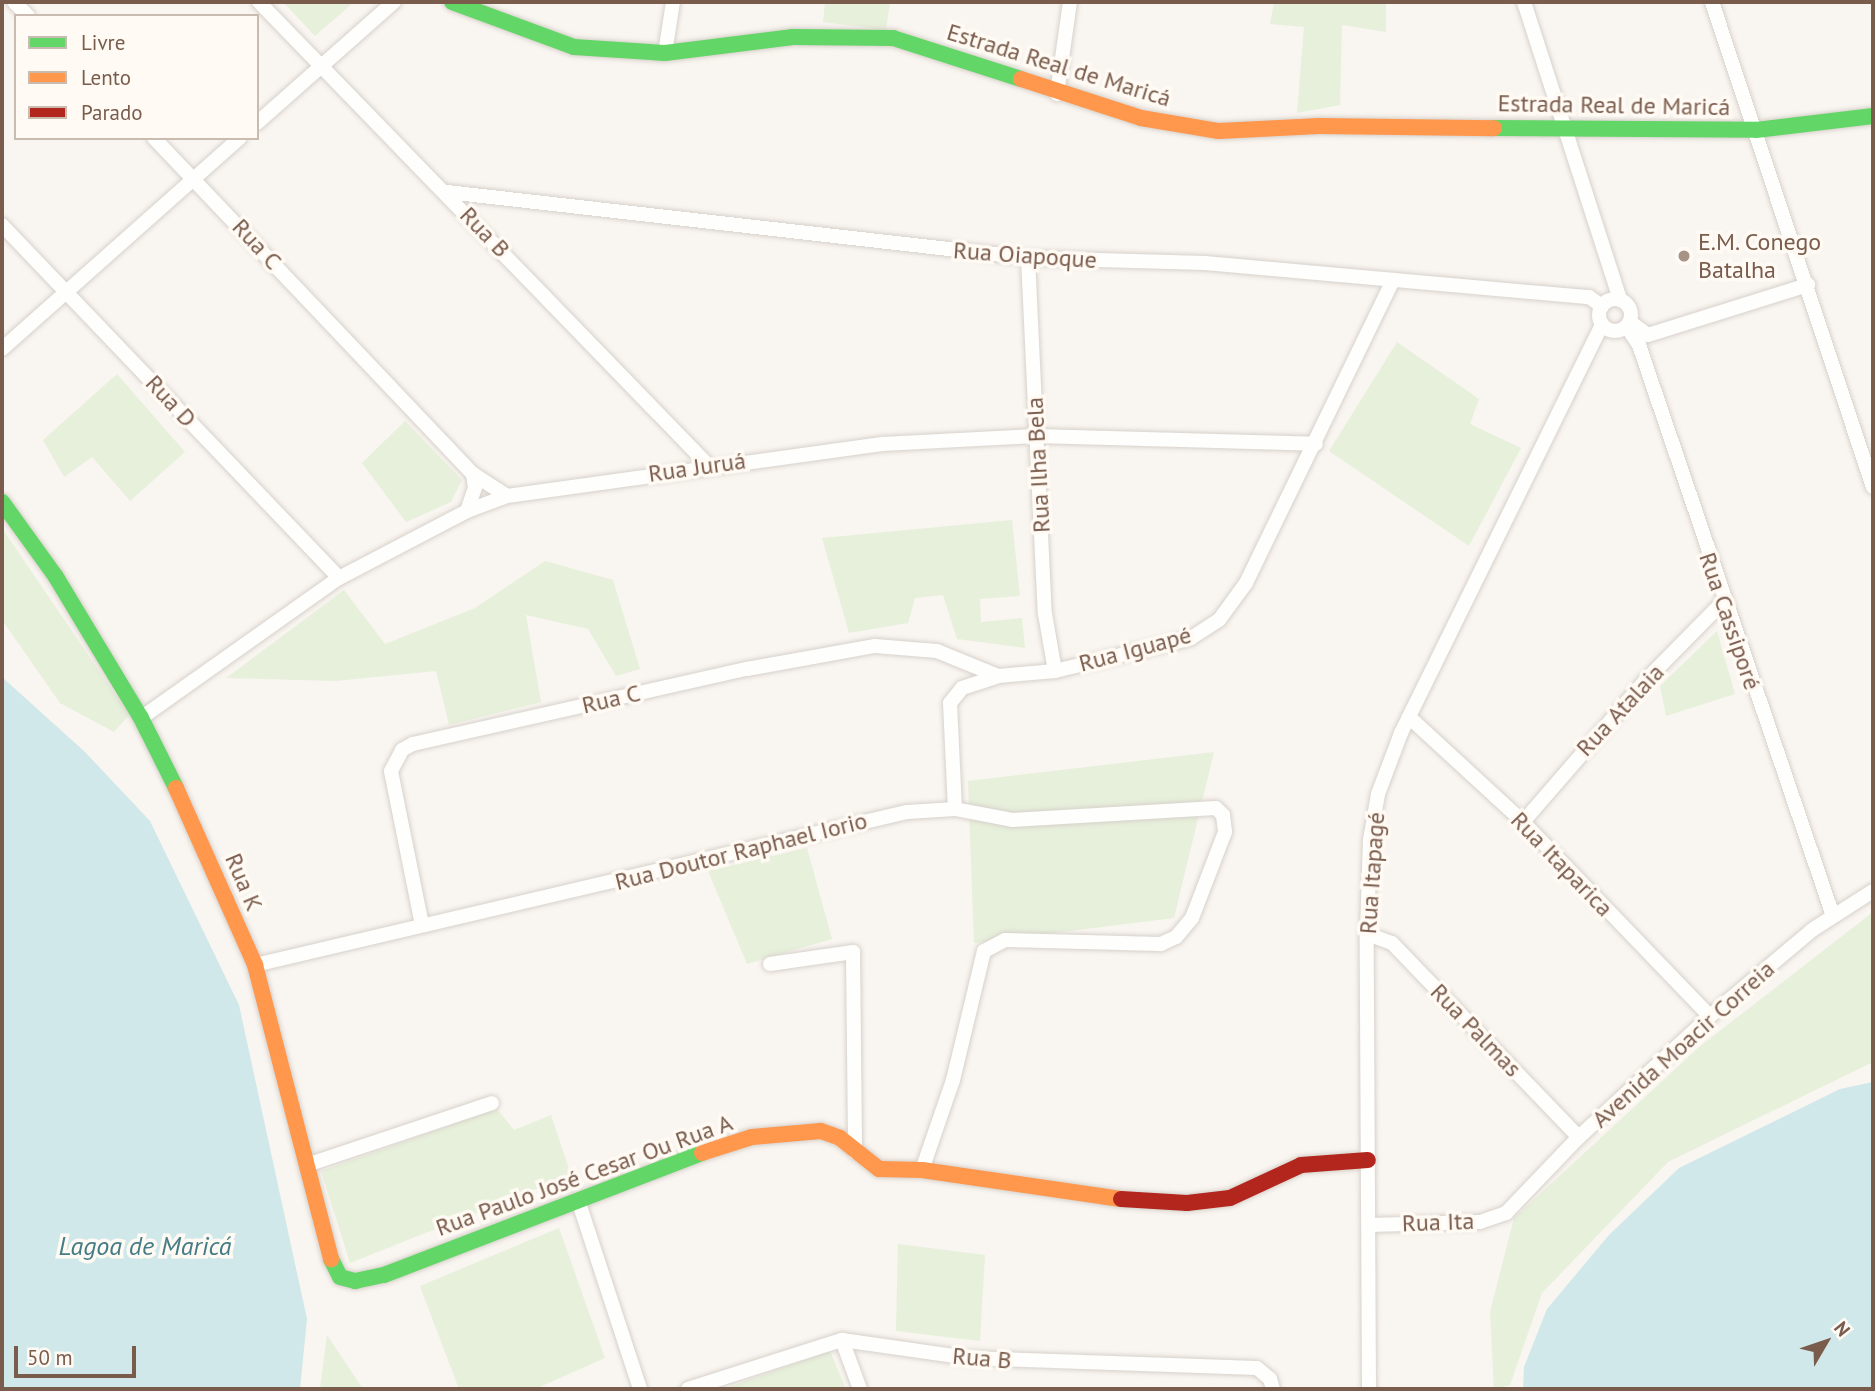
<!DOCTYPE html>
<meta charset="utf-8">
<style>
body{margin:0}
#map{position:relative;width:1875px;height:1391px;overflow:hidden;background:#f9f5f0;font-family:"PT Sans",sans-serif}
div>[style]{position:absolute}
.green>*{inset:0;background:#e7f0db}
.water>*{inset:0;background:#d0e8ea}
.roads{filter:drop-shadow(0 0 2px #d7d1cb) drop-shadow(0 0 2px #d7d1cb)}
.street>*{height:14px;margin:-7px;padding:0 7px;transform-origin:7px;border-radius:7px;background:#fefefd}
.street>.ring{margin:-7px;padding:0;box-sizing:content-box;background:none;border:14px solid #fefefd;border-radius:50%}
.fast>*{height:16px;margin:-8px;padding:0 8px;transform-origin:8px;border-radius:8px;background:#63d668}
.slow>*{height:16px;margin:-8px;padding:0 8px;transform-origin:8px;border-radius:8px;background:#ff974d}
.jam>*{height:16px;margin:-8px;padding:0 8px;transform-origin:8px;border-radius:8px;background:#b3261e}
.dots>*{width:19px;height:19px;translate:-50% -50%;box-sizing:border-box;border:4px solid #fffaf3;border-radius:50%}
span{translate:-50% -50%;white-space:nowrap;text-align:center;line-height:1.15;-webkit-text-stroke:7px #fffaf3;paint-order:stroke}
.street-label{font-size:24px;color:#7a5c4d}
.poi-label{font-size:24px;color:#7a5c4d}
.left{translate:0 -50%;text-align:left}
.water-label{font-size:26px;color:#437c86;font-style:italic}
.frame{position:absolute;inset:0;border:4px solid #7a5c4d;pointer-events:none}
.legend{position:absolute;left:14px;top:14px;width:245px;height:126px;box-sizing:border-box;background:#fffaf3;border:2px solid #cabbb1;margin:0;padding:9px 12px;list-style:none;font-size:21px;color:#7a5c4d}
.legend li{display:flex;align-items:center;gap:14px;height:35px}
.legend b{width:35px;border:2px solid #cabbb1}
.north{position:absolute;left:1791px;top:1307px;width:70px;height:70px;-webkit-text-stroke:5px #fffaf3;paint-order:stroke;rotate:51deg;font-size:19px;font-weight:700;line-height:28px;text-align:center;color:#7a5c4d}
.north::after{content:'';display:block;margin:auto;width:24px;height:32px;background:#7a5c4d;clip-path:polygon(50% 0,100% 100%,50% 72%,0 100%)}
.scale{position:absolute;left:14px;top:1346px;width:122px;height:32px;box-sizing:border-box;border:4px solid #7a5c4d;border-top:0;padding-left:9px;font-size:21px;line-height:24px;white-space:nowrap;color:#7a5c4d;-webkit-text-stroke:5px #fffaf3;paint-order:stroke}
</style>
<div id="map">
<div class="green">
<div style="clip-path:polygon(283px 2px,354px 2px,315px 36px)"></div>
<div style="clip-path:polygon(825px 2px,890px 2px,886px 30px,823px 22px)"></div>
<div style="clip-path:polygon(1274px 2px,1386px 2px,1386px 32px,1342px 25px,1340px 105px,1297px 113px,1304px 27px,1270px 24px)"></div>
<div style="clip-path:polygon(1397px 342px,1479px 399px,1470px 424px,1521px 448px,1469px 546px,1329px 451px)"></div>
<div style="clip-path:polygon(117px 374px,185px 452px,130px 501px,92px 457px,64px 477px,43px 440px)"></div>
<div style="clip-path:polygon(405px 421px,462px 480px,451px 502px,406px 522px,362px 463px)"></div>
<div style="clip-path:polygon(1012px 520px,1020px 596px,980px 599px,981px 622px,1022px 618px,1025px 648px,957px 639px,943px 595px,915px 598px,908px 623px,849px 633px,822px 538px)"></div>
<div style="clip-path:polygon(2px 528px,129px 715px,114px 732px,60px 703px,2px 620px)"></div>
<div style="clip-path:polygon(545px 561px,613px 580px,640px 669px,616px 676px,588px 629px,526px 615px,541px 702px,449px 725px,436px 671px,335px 681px,226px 678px,344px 590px,385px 644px,475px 608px)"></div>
<div style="clip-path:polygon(1717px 631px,1735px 694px,1666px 716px,1660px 686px)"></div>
<div style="clip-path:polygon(1214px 752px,1174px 918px,974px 943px,968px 781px)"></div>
<div style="clip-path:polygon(807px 848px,832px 939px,747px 964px,708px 871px)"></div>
<div style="clip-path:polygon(1873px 912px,1873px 1062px,1668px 1162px,1542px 1293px,1510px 1385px,1494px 1389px,1490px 1312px,1514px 1218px,1699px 1047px)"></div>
<div style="clip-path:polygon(497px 1109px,514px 1130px,551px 1115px,571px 1175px,350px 1263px,321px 1171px)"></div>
<div style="clip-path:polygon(559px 1228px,605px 1358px,535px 1389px,459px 1389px,420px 1286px)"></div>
<div style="clip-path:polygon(898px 1244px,985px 1255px,980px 1341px,896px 1331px)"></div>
<div style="clip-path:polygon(327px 1335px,363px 1389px,320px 1389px)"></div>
<div style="clip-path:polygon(830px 1351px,846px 1389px,723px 1389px)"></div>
</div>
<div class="water">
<div style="clip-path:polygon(2px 677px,85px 752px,150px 821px,239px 1005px,307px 1319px,300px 1389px,2px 1389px)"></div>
<div style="clip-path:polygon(1873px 1082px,1873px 1389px,1523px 1389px,1524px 1367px,1547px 1309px,1609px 1235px,1679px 1168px,1840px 1089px)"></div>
</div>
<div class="roads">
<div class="street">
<div style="left:14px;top:2px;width:20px;rotate:45deg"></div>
<div style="left:259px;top:2px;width:645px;rotate:45.88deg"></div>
<div style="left:1524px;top:2px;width:313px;rotate:72.1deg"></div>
<div style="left:1712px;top:2px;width:511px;rotate:71.64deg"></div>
<div style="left:665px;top:53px;width:52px;rotate:-81.1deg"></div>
<div style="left:1057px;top:94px;width:93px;rotate:-82deg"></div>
<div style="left:257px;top:123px;width:183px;rotate:-41.5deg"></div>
<div style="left:154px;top:138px;width:463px;rotate:46.5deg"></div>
<div style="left:473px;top:474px;width:40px;rotate:32.9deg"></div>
<div style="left:447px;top:192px;width:585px;rotate:6.48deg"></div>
<div style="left:1028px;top:258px;width:177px;rotate:1.6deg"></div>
<div style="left:1205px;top:263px;width:386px;rotate:5.1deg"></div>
<div style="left:1589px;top:297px;width:16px;rotate:35deg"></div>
<div style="left:2px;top:225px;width:488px;rotate:46.3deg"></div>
<div style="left:1028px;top:258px;width:356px;rotate:87.3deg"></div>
<div style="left:1045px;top:614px;width:58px;rotate:80deg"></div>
<div class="ring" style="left:1599px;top:299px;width:18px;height:18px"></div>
<div style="left:1630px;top:322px;width:22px;rotate:36deg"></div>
<div style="left:1648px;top:335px;width:168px;rotate:-17.4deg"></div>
<div style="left:1627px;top:327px;width:22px;rotate:56deg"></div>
<div style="left:1639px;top:345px;width:603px;rotate:71.23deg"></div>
<div style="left:2px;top:349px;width:318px;rotate:-41.6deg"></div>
<div style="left:467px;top:511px;width:24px;rotate:-71deg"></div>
<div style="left:475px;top:488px;width:14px;rotate:-98deg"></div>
<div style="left:1409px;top:717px;width:155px;rotate:42.6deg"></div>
<div style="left:1523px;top:822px;width:269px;rotate:46.1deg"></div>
<div style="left:141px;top:718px;width:242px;rotate:-35.3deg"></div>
<div style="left:339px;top:578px;width:144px;rotate:-27.6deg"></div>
<div style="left:467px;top:511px;width:43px;rotate:-20.6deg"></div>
<div style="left:507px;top:496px;width:379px;rotate:-7.9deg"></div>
<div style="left:882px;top:444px;width:154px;rotate:-3deg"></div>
<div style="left:1036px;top:436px;width:280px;rotate:1.6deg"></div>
<div style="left:955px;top:809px;width:106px;rotate:-92.7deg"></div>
<div style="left:950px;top:703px;width:19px;rotate:-51deg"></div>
<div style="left:962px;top:688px;width:38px;rotate:-18deg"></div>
<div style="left:998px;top:676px;width:57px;rotate:-5deg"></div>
<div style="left:1055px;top:671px;width:140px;rotate:-13.6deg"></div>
<div style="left:1191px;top:638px;width:33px;rotate:-33deg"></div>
<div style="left:1219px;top:620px;width:46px;rotate:-53.9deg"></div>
<div style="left:1246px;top:583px;width:337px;rotate:-64.1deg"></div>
<div style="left:1523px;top:822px;width:186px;rotate:-49.1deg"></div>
<div style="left:1645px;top:681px;width:111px;rotate:-45.4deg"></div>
<div style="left:422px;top:925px;width:157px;rotate:-101.4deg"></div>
<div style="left:391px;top:771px;width:24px;rotate:-62deg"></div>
<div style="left:402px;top:750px;width:13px;rotate:-29deg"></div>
<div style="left:413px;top:744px;width:342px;rotate:-12.7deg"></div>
<div style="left:747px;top:669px;width:130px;rotate:-10.2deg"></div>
<div style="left:875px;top:646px;width:62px;rotate:4.6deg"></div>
<div style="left:937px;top:651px;width:66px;rotate:22.3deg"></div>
<div style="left:1367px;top:934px;width:27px;rotate:20deg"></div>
<div style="left:1392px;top:943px;width:269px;rotate:46.1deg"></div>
<div style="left:770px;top:964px;width:84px;rotate:-8.2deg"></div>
<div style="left:853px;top:952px;width:200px;rotate:89.4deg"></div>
<div style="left:255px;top:965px;width:670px;rotate:-13.21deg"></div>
<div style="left:907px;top:812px;width:48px;rotate:-3.6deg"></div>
<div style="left:955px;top:809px;width:58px;rotate:10.9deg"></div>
<div style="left:1012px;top:820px;width:204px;rotate:-3.4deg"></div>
<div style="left:1216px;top:808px;width:10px;rotate:45deg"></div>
<div style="left:1223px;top:815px;width:17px;rotate:83deg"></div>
<div style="left:1225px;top:832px;width:92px;rotate:111deg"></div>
<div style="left:1192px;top:918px;width:25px;rotate:130deg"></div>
<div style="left:1176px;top:937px;width:17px;rotate:155deg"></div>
<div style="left:1161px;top:944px;width:156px;rotate:-178.5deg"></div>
<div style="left:1005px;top:940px;width:24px;rotate:152deg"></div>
<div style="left:984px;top:951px;width:133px;rotate:103.5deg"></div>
<div style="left:953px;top:1080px;width:95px;rotate:109deg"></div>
<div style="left:307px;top:1165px;width:195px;rotate:-18.5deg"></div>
<div style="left:578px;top:1200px;width:199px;rotate:71.8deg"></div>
<div style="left:1369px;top:1225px;width:111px;rotate:-1.5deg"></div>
<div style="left:1480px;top:1222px;width:28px;rotate:-19deg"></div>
<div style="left:1506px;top:1213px;width:105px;rotate:-46.2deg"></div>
<div style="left:1579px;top:1137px;width:178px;rotate:-42.7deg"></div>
<div style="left:1710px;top:1016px;width:133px;rotate:-40.1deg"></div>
<div style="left:1812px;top:930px;width:72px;rotate:-32.6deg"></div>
<div style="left:842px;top:1340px;width:52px;rotate:69.8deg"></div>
<div style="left:688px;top:1389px;width:162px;rotate:-17.7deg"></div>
<div style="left:842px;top:1340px;width:127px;rotate:8.1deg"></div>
<div style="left:968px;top:1358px;width:289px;rotate:2deg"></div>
<div style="left:1257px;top:1368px;width:17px;rotate:40deg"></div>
<div style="left:1270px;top:1379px;width:10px;rotate:73deg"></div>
<div style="left:1369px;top:1389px;width:455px;rotate:-90.3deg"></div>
<div style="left:1367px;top:934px;width:94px;rotate:-88.2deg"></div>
<div style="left:1370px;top:840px;width:47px;rotate:-80.1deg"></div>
<div style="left:1378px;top:794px;width:65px;rotate:-69.3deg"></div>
<div style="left:1401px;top:733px;width:455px;rotate:-63.8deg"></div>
</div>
<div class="fast">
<div style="left:452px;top:2px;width:130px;rotate:20.2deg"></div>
<div style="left:574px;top:47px;width:91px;rotate:3.8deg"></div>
<div style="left:665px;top:53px;width:129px;rotate:-7.1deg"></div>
<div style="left:793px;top:37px;width:100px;rotate:0.6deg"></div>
<div style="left:893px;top:38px;width:134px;rotate:17.8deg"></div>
<div style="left:1494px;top:128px;width:262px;rotate:0.4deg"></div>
<div style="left:1756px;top:130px;width:118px;rotate:-6.8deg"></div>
<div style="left:2px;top:502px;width:92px;rotate:54.2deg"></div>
<div style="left:56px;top:577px;width:165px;rotate:58.9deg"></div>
<div style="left:141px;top:718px;width:78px;rotate:63.4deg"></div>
<div style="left:331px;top:1259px;width:20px;rotate:63deg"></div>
<div style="left:340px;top:1277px;width:16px;rotate:15deg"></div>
<div style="left:355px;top:1281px;width:30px;rotate:-12deg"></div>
<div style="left:384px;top:1275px;width:341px;rotate:-21deg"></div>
</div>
<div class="slow">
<div style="left:1021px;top:79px;width:126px;rotate:18deg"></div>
<div style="left:1141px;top:118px;width:79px;rotate:9.5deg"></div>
<div style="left:1219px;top:131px;width:100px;rotate:-2.9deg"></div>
<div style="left:1319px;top:126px;width:175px;rotate:0.7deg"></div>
<div style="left:176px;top:788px;width:194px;rotate:65.9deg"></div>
<div style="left:255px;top:965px;width:304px;rotate:75.5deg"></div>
<div style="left:702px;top:1153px;width:52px;rotate:-17.7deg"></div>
<div style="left:752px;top:1137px;width:69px;rotate:-5deg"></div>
<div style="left:821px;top:1131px;width:20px;rotate:20deg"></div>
<div style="left:840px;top:1138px;width:50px;rotate:38.5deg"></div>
<div style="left:879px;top:1169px;width:43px;rotate:1.3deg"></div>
<div style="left:922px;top:1170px;width:201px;rotate:8.3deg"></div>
</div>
<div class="jam">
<div style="left:1121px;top:1199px;width:66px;rotate:3.5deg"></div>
<div style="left:1187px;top:1203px;width:43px;rotate:-6.6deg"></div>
<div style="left:1230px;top:1198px;width:78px;rotate:-24.9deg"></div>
<div style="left:1301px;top:1165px;width:67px;rotate:-4.3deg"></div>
</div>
</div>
<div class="dots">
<div style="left:1684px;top:256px;background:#a69286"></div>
</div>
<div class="street-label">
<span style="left:1059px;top:65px;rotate:17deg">Estrada Real de Maricá</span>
<span style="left:1614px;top:105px;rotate:1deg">Estrada Real de Maricá</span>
<span style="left:485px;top:232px;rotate:46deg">Rua B</span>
<span style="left:257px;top:244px;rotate:47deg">Rua C</span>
<span style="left:1025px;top:255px;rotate:4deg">Rua Oiapoque</span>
<span style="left:171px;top:401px;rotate:47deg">Rua D</span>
<span style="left:1038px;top:465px;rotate:-93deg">Rua Ilha Bela</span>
<span style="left:697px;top:467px;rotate:-8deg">Rua Juruá</span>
<span style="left:1730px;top:621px;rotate:71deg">Rua Cassiporé</span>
<span style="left:1135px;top:649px;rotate:-15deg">Rua Iguapé</span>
<span style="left:611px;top:699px;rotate:-13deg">Rua C</span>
<span style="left:1620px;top:710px;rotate:-47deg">Rua Atalaia</span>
<span style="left:741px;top:851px;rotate:-14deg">Rua Doutor Raphael Iorio</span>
<span style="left:1562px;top:864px;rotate:46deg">Rua Itaparica</span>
<span style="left:1372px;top:873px;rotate:-86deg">Rua Itapagé</span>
<span style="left:244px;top:882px;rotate:67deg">Rua K</span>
<span style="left:1476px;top:1030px;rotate:46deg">Rua Palmas</span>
<span style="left:1683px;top:1044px;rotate:-42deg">Avenida Moacir Correia</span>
<span style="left:584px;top:1175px;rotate:-20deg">Rua Paulo José Cesar Ou Rua A</span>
<span style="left:1438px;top:1222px;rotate:-2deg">Rua Ita</span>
<span style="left:982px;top:1358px;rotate:5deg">Rua B</span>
</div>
<div class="poi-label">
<span class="left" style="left:1698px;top:256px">E.M. Conego<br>Batalha</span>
</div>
<div class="water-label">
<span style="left:145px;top:1246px">Lagoa de Maricá</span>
</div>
<div class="frame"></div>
<ul class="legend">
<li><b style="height:9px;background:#63d668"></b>Livre</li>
<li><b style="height:9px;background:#ff974d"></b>Lento</li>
<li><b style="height:9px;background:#b3261e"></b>Parado</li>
</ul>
<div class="north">N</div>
<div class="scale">50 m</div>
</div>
